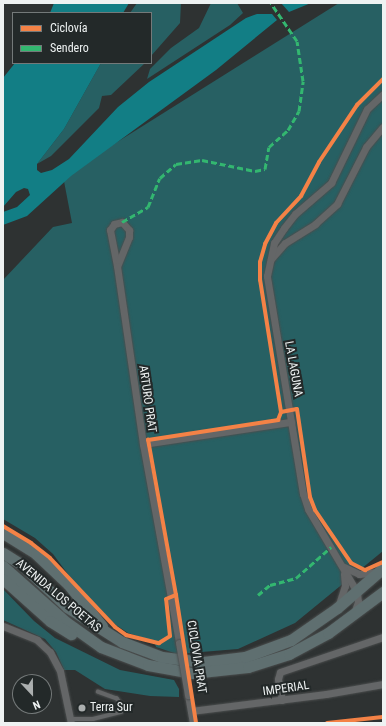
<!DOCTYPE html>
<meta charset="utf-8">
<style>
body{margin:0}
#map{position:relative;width:386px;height:726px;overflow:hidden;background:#2e3232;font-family:"Roboto Condensed",sans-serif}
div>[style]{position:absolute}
.green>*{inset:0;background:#276063}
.water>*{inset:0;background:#127e85}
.roads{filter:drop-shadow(0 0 1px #4a4d4d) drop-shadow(0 0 1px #4a4d4d)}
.service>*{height:3.5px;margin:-1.75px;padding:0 1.75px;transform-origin:1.75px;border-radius:1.75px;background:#646667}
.minor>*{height:7px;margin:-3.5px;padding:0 3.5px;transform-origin:3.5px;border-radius:3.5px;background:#646667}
.primary>*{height:11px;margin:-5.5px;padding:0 5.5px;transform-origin:5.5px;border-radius:5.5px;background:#5f6f70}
.bridges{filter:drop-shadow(0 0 1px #4a4d4d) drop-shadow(0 0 1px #4a4d4d)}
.minor-bridge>*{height:7px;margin:-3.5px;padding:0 3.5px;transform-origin:3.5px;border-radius:3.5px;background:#646667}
.quiet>*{height:3px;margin-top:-1.5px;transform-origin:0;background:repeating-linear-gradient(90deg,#33b770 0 6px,transparent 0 9px)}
.cycleway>*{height:4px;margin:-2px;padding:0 2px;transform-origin:2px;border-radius:2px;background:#f48246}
.dots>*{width:11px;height:11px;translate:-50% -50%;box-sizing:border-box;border:2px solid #232929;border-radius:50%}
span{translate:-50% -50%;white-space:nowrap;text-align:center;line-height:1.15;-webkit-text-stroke:4px #232929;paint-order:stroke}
.street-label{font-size:12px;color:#eef2f2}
.poi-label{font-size:12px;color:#eef2f2}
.left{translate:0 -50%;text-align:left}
.frame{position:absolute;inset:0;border:4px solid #eef2f2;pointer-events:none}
.legend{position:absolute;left:12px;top:12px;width:140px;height:52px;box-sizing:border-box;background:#232929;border:1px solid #747979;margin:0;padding:5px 7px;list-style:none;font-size:12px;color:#eef2f2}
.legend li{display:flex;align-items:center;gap:8px;height:20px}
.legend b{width:20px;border:1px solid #747979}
.north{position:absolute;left:12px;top:674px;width:40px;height:40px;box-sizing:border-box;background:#232929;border:1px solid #747979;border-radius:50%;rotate:158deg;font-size:11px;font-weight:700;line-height:16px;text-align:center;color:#eef2f2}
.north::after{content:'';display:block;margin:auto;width:14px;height:18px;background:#abafaf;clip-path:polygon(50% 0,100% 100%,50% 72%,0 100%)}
</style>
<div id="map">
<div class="green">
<div style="clip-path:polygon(137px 3px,181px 3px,180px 23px,151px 56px,151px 13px,130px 13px)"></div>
<div style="clip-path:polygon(211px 3px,237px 3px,243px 13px,230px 25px,147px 79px,150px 69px,171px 48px,199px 28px)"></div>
<div style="clip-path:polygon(339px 3px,383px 3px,383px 551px,295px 623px,238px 649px,177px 654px,156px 647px,154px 641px,128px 633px,116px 625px,73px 581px,53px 554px,35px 538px,3px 519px,3px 280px,53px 227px,72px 223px,63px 176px)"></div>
<div style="clip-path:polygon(101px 63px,145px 63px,111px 95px,102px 96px,99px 108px,51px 156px,37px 164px,64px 129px)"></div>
<div style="clip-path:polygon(3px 589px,34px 621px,55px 638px,120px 670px,174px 680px,179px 689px,179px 697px,150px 696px,105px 689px,75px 670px,64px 670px,56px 652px,45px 639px,3px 620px)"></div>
</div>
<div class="water">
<div style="clip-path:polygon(54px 3px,129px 3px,123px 13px,50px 13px)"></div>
<div style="clip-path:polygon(281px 3px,311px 3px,289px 12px)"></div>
<div style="clip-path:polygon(257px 14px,272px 14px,277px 20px,216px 70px,71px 176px,27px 216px,3px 225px,3px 212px,17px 207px,30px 195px,28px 189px,24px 188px,16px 192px,3px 207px,3px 78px,15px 63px,101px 63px,64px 129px,37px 164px,37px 170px,41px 173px,52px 170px,69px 159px,118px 107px,149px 82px,246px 18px)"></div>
</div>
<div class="roads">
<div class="service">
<div style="left:70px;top:719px;width:23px"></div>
<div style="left:93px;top:719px;width:29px;rotate:-14deg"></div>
<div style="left:121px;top:712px;width:6px;rotate:-81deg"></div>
<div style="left:122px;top:706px;width:9px;rotate:-126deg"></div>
<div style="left:117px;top:699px;width:20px;rotate:-160deg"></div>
</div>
<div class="minor">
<div style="left:271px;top:259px;width:21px;rotate:-49deg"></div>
<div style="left:285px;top:243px;width:36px;rotate:-32deg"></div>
<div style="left:315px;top:224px;width:30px;rotate:-42deg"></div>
<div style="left:337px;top:204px;width:64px;rotate:-63deg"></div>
<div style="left:366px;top:147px;width:26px;rotate:-50deg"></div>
<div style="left:117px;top:266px;width:37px;rotate:-101deg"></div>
<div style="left:110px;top:230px;width:7px;rotate:-56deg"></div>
<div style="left:114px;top:224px;width:8px;rotate:-14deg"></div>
<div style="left:122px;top:222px;width:11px;rotate:49deg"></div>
<div style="left:129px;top:230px;width:7px;rotate:90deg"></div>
<div style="left:129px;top:237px;width:31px;rotate:112deg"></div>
<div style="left:117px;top:266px;width:180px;rotate:81.7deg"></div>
<div style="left:143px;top:444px;width:202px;rotate:79.7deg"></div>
<div style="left:143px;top:444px;width:150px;rotate:-8.5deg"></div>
<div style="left:344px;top:567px;width:17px;rotate:25deg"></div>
<div style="left:359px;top:574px;width:17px;rotate:-7deg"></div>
<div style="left:339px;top:604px;width:19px;rotate:-72deg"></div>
<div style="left:345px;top:586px;width:12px;rotate:-95deg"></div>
<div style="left:354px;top:613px;width:12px;rotate:-70deg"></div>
<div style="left:358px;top:602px;width:10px;rotate:-96deg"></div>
<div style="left:357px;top:592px;width:96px;rotate:-120.6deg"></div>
<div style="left:308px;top:509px;width:16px;rotate:-108deg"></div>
<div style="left:303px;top:494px;width:221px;rotate:-99.4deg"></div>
<div style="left:267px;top:276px;width:34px;rotate:-78deg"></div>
<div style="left:274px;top:243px;width:18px;rotate:-56deg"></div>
<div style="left:284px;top:228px;width:18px;rotate:-52deg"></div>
<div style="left:295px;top:214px;width:48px;rotate:-40.7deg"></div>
<div style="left:331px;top:183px;width:82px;rotate:-64.1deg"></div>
<div style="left:367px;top:109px;width:22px;rotate:-43deg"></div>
<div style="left:3px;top:626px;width:37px;rotate:22deg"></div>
<div style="left:37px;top:640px;width:18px;rotate:43deg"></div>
<div style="left:50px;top:652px;width:21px;rotate:62deg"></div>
<div style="left:60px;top:671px;width:53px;rotate:78.1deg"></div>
<div style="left:188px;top:695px;width:28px;rotate:80deg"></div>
<div style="left:282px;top:700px;width:21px;rotate:-101deg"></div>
<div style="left:278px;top:679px;width:7px;rotate:-74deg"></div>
<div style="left:280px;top:672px;width:109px;rotate:-18.8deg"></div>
<div style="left:191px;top:711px;width:136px;rotate:-7.2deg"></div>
<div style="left:326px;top:694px;width:58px;rotate:-10deg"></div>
</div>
<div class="primary">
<div style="left:3px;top:533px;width:39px;rotate:32deg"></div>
<div style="left:36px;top:554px;width:44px;rotate:43.2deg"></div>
<div style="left:68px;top:584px;width:54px;rotate:51deg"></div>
<div style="left:3px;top:553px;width:22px;rotate:32deg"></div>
<div style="left:22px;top:565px;width:62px;rotate:43deg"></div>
<div style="left:67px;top:607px;width:65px;rotate:32.5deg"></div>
<div style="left:122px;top:642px;width:43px;rotate:20.6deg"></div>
<div style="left:162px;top:657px;width:41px;rotate:7deg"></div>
<div style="left:203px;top:662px;width:42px;rotate:-6.8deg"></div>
<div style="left:245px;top:657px;width:49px;rotate:-20.3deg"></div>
<div style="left:291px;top:640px;width:56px;rotate:-34.8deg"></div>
<div style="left:337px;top:608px;width:61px;rotate:-41deg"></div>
<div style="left:3px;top:566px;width:84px;rotate:41.6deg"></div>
<div style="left:66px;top:622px;width:43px;rotate:35.5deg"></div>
<div style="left:101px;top:647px;width:50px;rotate:21deg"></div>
<div style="left:148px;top:665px;width:45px;rotate:10.3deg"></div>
<div style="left:192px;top:673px;width:56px;rotate:-6.1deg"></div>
<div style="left:248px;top:667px;width:43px;rotate:-17.6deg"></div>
<div style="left:289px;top:654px;width:44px;rotate:-28.3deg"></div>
<div style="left:328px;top:633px;width:69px;rotate:-36.7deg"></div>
<div style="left:3px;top:579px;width:63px;rotate:41.8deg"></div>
<div style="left:50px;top:621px;width:25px;rotate:32deg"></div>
</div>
</div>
<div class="bridges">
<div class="minor-bridge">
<div style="left:179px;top:643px;width:53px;rotate:80.2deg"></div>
</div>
</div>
<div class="quiet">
<div style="left:122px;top:222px;width:30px;rotate:-30deg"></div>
<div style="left:148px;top:207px;width:31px;rotate:-68deg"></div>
<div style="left:160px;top:178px;width:21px;rotate:-41deg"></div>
<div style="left:176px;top:164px;width:26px;rotate:-9deg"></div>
<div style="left:202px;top:160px;width:54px;rotate:11.7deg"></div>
<div style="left:255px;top:171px;width:10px;rotate:-11deg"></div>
<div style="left:265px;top:169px;width:22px;rotate:-80deg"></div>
<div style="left:269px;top:147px;width:25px;rotate:-42deg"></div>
<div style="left:288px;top:130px;width:22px;rotate:-60deg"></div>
<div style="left:299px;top:111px;width:30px;rotate:-82deg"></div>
<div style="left:303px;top:81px;width:40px;rotate:-98.5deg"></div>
<div style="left:297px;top:41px;width:46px;rotate:-124.4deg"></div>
<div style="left:258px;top:595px;width:16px;rotate:-40deg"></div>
<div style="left:270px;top:585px;width:27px;rotate:-15deg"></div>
<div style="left:296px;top:578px;width:47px;rotate:-41.5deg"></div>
</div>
<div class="cycleway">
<div style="left:281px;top:412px;width:16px;rotate:-11deg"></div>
<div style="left:297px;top:409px;width:89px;rotate:81.6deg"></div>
<div style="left:310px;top:497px;width:14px;rotate:69deg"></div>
<div style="left:315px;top:510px;width:64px;rotate:55.8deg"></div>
<div style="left:351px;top:563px;width:16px;rotate:27deg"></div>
<div style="left:365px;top:570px;width:20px;rotate:-24deg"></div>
<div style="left:3px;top:526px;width:33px;rotate:31deg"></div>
<div style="left:31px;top:543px;width:24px;rotate:38deg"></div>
<div style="left:50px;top:558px;width:95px;rotate:46.7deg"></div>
<div style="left:115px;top:627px;width:14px;rotate:36deg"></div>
<div style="left:126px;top:635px;width:34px;rotate:14deg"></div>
<div style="left:159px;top:643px;width:13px;rotate:-32deg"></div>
<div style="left:170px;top:636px;width:37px;rotate:-96deg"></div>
<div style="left:166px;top:599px;width:11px;rotate:-22deg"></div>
<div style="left:176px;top:595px;width:158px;rotate:-100.2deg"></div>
<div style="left:148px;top:440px;width:132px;rotate:-8.7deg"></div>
<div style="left:278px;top:420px;width:9px;rotate:-69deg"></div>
<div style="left:281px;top:412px;width:134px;rotate:-99deg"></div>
<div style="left:260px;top:280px;width:18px;rotate:-90deg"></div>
<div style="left:260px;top:262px;width:19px;rotate:-74deg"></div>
<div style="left:265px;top:244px;width:24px;rotate:-62deg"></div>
<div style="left:276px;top:223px;width:37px;rotate:-47deg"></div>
<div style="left:301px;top:196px;width:38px;rotate:-62deg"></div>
<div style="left:319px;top:162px;width:69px;rotate:-56.3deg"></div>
<div style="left:357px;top:105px;width:37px;rotate:-45deg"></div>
<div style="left:176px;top:595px;width:130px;rotate:81.1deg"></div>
<div style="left:327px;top:723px;width:56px;rotate:-6.1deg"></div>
</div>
<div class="dots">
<div style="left:82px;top:708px;background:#abafaf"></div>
</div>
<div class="street-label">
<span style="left:293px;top:369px;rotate:80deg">LA LAGUNA</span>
<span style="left:147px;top:399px;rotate:82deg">ARTURO PRAT</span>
<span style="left:58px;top:596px;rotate:40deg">AVENIDA LOS POETAS</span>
<span style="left:196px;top:657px;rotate:81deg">CICLOVIA PRAT</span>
<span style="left:286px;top:689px;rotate:-8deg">IMPERIAL</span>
</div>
<div class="poi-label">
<span class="left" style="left:90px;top:708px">Terra Sur</span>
</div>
<div class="frame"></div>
<ul class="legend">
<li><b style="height:5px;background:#f48246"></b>Ciclovía</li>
<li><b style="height:5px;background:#33b770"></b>Sendero</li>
</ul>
<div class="north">N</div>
</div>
